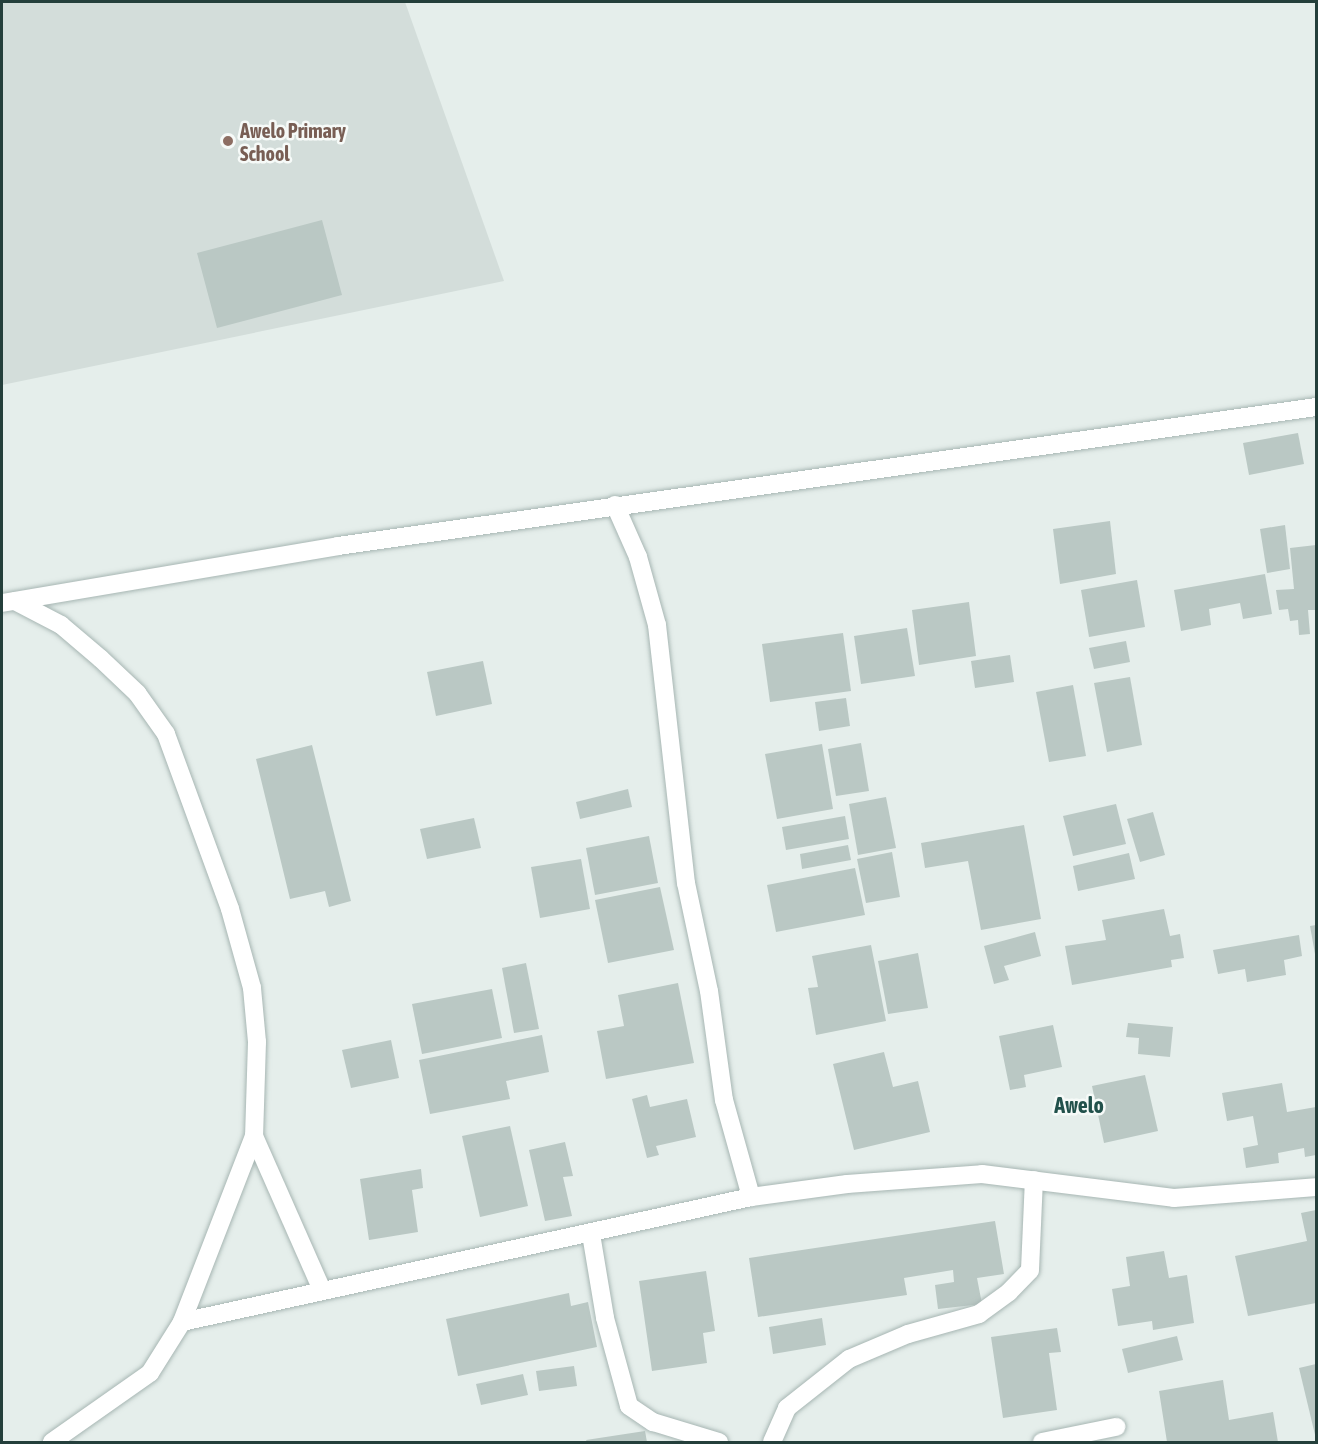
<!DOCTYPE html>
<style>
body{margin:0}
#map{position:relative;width:1318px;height:1444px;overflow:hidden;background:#e5eeeb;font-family:"Asap Condensed",sans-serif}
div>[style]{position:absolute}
.built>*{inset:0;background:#d3ddda}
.building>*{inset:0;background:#bac8c4}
.roads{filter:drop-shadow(0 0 2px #a7b6b3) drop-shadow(0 0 2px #a7b6b3)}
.minor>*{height:18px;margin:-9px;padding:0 9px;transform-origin:9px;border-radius:9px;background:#fff}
.dots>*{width:16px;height:16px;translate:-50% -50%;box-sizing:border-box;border:3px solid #f6faf8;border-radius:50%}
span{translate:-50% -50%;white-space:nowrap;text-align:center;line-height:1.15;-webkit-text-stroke:5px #f6faf8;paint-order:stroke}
.education-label{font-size:20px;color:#785e54;font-weight:700}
.left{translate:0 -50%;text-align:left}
.quarter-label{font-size:22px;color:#21514b;font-weight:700}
.frame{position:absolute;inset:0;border:3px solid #243f3b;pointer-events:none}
</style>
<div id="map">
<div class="built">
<div style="clip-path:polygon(2px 2px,405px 2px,504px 281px,2px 385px)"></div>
</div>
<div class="building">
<div style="clip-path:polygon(322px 220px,342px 295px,217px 328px,197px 253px)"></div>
<div style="clip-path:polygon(1298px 433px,1304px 464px,1249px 475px,1243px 443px)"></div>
<div style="clip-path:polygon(1110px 521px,1116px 574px,1060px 584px,1053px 529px)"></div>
<div style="clip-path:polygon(1285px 525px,1290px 569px,1267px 573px,1260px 529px)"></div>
<div style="clip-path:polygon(1316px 545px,1316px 610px,1308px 610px,1310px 634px,1299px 635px,1298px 620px,1290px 621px,1288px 609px,1279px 610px,1276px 590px,1294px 589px,1290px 548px)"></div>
<div style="clip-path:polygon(1265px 574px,1272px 614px,1243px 619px,1240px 603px,1209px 609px,1211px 625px,1181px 631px,1174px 590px)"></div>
<div style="clip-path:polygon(1137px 580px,1145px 627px,1089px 637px,1081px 590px)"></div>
<div style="clip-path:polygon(969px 602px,976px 656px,919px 665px,912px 610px)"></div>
<div style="clip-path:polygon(907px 628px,915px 676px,861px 684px,854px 636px)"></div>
<div style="clip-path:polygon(843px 633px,851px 691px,770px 702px,762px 644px)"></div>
<div style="clip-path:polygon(1126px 641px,1130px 662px,1094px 669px,1089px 648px)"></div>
<div style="clip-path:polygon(1010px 655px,1014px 682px,975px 688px,971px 661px)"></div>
<div style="clip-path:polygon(483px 661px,492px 704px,436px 716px,427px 672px)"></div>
<div style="clip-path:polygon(1130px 677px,1142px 745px,1107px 752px,1094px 683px)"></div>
<div style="clip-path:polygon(1073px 685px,1086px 756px,1049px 762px,1036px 692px)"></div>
<div style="clip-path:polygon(846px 698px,850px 726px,819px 731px,815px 702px)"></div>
<div style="clip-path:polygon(861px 743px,869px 791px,836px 796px,828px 749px)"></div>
<div style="clip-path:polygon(822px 744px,833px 809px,777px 819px,765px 754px)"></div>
<div style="clip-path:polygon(312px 745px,351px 901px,329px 907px,325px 891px,290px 899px,256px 759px)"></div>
<div style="clip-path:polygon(628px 789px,632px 807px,580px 819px,576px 802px)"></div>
<div style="clip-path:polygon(886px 797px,896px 848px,858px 855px,849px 804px)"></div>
<div style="clip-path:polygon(1116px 804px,1126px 844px,1073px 856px,1063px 816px)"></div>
<div style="clip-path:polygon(1153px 812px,1165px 855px,1140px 862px,1127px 819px)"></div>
<div style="clip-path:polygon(845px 816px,849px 839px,786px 850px,782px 827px)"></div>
<div style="clip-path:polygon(474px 818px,481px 848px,427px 859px,420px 829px)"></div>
<div style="clip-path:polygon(1024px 825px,1041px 919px,981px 930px,968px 861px,925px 868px,921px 843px)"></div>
<div style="clip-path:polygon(649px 836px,658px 883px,595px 895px,586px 848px)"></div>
<div style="clip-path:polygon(848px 845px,851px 860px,802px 869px,800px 854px)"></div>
<div style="clip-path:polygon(892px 852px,900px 897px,866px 903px,857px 859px)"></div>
<div style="clip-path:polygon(1129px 853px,1135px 879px,1078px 891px,1073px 866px)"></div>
<div style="clip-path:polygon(581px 859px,590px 909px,540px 918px,531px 867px)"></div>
<div style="clip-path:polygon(855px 868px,865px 915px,776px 932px,767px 885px)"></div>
<div style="clip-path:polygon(660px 887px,674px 950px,608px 963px,595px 900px)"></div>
<div style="clip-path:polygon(1164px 909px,1170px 936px,1180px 934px,1184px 958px,1171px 960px,1172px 967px,1072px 985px,1065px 946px,1106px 940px,1102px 920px)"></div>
<div style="clip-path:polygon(1316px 925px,1316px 954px,1315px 954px,1310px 926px)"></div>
<div style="clip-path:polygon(1035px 932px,1041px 956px,1004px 966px,1009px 980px,994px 984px,984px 946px)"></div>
<div style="clip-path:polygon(1299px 935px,1302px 956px,1284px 960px,1286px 975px,1247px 982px,1245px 969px,1218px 974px,1213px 950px)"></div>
<div style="clip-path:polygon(871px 945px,886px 1021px,816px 1035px,808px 988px,818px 987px,812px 956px)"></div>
<div style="clip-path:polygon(918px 953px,928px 1008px,888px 1014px,878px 961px)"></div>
<div style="clip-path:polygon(526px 963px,539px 1029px,514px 1033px,502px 968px)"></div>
<div style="clip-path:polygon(678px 983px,694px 1063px,606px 1079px,597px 1031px,624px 1026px,618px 995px)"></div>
<div style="clip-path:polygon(492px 989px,502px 1038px,422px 1054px,412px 1004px)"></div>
<div style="clip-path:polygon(1128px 1023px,1173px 1027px,1170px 1057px,1138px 1054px,1139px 1038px,1126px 1037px)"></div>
<div style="clip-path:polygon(1053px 1025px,1062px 1067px,1024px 1075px,1026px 1087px,1010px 1090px,999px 1036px)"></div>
<div style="clip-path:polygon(542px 1035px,549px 1072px,506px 1081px,510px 1099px,430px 1114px,419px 1060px)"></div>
<div style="clip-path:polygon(391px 1040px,399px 1078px,351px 1088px,342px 1050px)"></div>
<div style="clip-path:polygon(884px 1052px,893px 1087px,918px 1081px,930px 1132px,854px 1150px,833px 1064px)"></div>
<div style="clip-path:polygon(1145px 1075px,1158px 1131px,1104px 1143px,1092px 1086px)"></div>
<div style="clip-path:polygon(1282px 1083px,1287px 1112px,1316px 1107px,1316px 1155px,1305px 1157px,1304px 1148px,1278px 1153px,1279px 1163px,1246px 1168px,1243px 1148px,1258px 1145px,1253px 1116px,1227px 1121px,1222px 1093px)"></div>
<div style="clip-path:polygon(647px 1095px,650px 1107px,687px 1099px,696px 1137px,656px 1146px,659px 1155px,647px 1158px,632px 1099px)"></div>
<div style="clip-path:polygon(510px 1126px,528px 1206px,480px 1217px,462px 1136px)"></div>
<div style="clip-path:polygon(565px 1142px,573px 1176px,563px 1177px,572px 1216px,545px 1221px,529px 1150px)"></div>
<div style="clip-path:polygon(421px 1169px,423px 1188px,412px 1190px,418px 1232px,369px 1240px,360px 1179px)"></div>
<div style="clip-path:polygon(1316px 1210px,1316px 1303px,1248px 1316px,1235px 1256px,1307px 1241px,1301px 1213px)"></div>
<div style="clip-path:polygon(995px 1221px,1004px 1274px,977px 1278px,982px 1304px,938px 1309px,935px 1285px,954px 1282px,953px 1270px,904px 1278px,907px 1295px,758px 1317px,749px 1258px)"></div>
<div style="clip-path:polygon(1164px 1251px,1169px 1278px,1187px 1275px,1194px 1323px,1153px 1330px,1152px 1321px,1118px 1326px,1112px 1289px,1130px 1286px,1126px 1257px)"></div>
<div style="clip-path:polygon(706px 1271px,715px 1331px,703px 1333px,707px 1363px,652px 1371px,639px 1281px)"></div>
<div style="clip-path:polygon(569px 1293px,571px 1306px,588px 1302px,597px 1347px,458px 1376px,446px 1319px)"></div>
<div style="clip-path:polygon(822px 1318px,826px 1345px,773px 1354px,769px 1327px)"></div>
<div style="clip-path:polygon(1057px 1328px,1061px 1352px,1049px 1353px,1057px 1410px,1003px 1418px,991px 1337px)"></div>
<div style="clip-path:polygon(1177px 1336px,1183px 1360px,1128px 1373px,1122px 1349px)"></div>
<div style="clip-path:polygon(1316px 1364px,1316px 1439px,1299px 1368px)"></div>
<div style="clip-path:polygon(574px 1366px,577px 1386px,539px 1391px,536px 1371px)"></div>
<div style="clip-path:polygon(523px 1374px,528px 1395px,481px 1405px,476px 1384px)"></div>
<div style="clip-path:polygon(1223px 1380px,1229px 1420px,1273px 1412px,1278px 1442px,1167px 1442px,1159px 1391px)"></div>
<div style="clip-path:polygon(645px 1431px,647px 1442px,587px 1442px,586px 1440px)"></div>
</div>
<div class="roads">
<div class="minor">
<div style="left:615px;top:505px;width:57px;rotate:66.1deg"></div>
<div style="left:638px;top:557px;width:71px;rotate:74.4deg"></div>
<div style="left:657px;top:625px;width:260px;rotate:83.6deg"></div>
<div style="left:686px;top:883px;width:110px;rotate:78deg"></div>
<div style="left:709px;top:991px;width:110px;rotate:82.2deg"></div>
<div style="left:724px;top:1100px;width:101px;rotate:74.4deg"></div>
<div style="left:15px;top:601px;width:52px;rotate:27.6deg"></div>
<div style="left:61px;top:625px;width:52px;rotate:40.4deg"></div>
<div style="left:101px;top:659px;width:50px;rotate:43.4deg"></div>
<div style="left:137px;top:693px;width:50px;rotate:54.7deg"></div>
<div style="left:166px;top:734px;width:186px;rotate:69.9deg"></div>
<div style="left:230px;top:909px;width:82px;rotate:74.4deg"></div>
<div style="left:252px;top:988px;width:54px;rotate:84.7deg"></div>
<div style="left:257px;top:1042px;width:94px;rotate:91.8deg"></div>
<div style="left:254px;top:1136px;width:199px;rotate:111.2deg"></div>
<div style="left:182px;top:1322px;width:60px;rotate:122.1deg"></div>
<div style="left:150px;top:1373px;width:120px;rotate:144.9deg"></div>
<div style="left:2px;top:603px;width:341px;rotate:-9.6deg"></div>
<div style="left:338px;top:546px;width:988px;rotate:-8.09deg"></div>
<div style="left:254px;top:1136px;width:168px;rotate:66.2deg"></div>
<div style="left:591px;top:1234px;width:85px;rotate:80.5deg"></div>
<div style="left:605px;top:1318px;width:91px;rotate:74.7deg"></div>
<div style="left:629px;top:1406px;width:29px;rotate:34deg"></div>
<div style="left:653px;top:1422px;width:69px;rotate:16.9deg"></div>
<div style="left:182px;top:1322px;width:583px;rotate:-12.39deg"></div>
<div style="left:751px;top:1197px;width:97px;rotate:-7.7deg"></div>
<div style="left:847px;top:1184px;width:135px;rotate:-4.2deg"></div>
<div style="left:982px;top:1174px;width:193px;rotate:7.1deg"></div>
<div style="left:1174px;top:1198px;width:142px;rotate:-4.4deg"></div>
<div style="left:772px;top:1442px;width:37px;rotate:-66deg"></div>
<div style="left:787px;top:1408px;width:79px;rotate:-38.3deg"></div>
<div style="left:849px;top:1359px;width:64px;rotate:-23deg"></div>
<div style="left:908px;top:1334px;width:74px;rotate:-15.7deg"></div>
<div style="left:979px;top:1314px;width:37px;rotate:-36deg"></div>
<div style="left:1009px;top:1292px;width:30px;rotate:-46deg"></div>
<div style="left:1030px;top:1270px;width:90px;rotate:-87.5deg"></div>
<div style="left:1042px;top:1442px;width:76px;rotate:-11.5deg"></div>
</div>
</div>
<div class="dots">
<div style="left:228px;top:141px;background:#8d6e63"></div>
</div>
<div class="education-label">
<span class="left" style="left:240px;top:142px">Awelo Primary<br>School</span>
</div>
<div class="quarter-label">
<span style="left:1079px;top:1106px">Awelo</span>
</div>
<div class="frame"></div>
</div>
